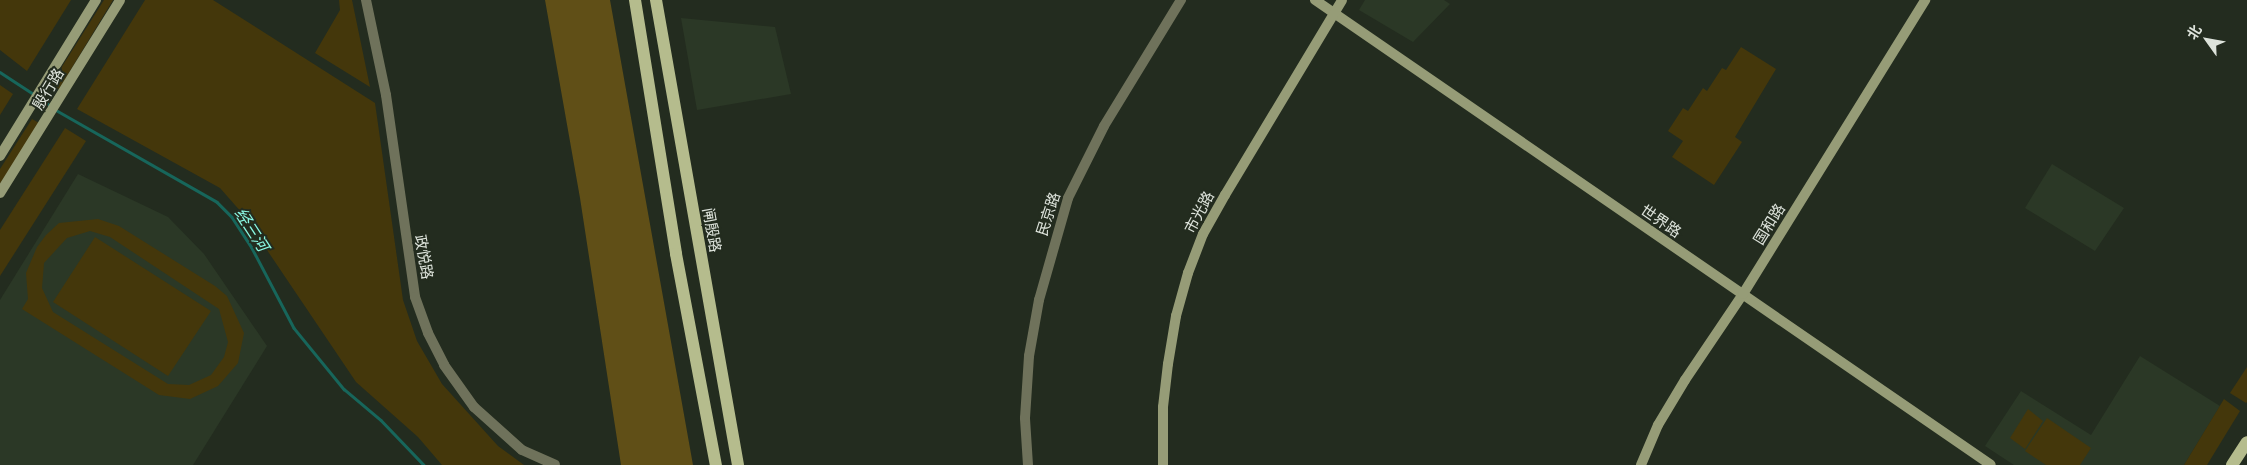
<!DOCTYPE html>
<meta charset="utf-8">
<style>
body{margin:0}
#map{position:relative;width:2247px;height:465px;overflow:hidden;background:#232c1f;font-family:Poppins,"Noto Sans SC",sans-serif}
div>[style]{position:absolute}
.built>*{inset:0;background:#2b3826}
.green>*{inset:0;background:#44370b}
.forest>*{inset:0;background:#604f17}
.stream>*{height:2.5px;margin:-1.25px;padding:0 1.25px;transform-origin:1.25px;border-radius:1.25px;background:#17665b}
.street>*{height:10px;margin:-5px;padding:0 5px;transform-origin:5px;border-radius:5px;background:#6f725b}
.secondary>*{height:10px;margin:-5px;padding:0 5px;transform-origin:5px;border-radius:5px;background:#969c77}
.primary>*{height:12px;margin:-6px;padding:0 6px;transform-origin:6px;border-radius:6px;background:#b5bc8d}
span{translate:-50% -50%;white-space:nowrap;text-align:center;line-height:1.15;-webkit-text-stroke:4px #232c1f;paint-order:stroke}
.street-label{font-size:15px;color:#dde3db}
.water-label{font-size:16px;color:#8bf9e4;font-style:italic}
.north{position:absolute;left:2182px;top:15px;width:50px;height:50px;-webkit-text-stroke:4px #232c1f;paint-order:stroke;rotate:302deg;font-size:14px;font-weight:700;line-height:20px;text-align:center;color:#dde3db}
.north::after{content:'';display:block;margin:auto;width:18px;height:22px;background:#dde3db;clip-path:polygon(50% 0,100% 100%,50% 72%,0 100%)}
</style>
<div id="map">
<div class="built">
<div style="clip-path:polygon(1365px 0,1444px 0,1450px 4px,1413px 42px,1359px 10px)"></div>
<div style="clip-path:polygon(681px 18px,775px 27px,791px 94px,697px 110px)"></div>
<div style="clip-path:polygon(2052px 164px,2124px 208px,2095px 251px,2025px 208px)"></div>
<div style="clip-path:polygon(78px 174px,168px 217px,204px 254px,267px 346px,193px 465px,0 465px,0 300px)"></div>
<div style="clip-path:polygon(2140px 356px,2220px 406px,2184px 465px,2014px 465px,1985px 446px,2021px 391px,2091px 435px)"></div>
</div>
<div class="green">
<div style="clip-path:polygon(0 0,71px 0,27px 71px,0 50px)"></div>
<div style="clip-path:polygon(104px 0,113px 0,59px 89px,51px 84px)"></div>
<div style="clip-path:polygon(145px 0,213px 0,375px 103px,403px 300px,417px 341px,442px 384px,498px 446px,524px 465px,442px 465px,418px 437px,356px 382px,242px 213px,220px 188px,77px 109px)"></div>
<div style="clip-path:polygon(339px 0,352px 0,370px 87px,315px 53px,340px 10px)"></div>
<div style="clip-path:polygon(1741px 47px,1776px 69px,1735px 137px,1742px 142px,1714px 185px,1672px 157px,1683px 141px,1668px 131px,1683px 108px,1688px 111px,1703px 88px,1707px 91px,1722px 68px,1726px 70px)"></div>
<div style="clip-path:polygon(0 85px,13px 94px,0 115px)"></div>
<div style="clip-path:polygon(32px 119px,39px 123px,0 184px,0 169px)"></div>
<div style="clip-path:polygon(65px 128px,86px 141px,0 276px,0 230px)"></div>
<div style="clip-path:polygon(evenodd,98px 219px,119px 226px,215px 286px,227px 296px,244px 333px,238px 363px,218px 386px,190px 399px,159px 395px,22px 309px,28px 299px,26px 273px,37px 247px,46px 235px,59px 223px,98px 219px,90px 231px,110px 237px,219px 309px,228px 342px,224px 357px,211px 375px,189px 385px,168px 384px,53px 312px,42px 288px,44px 263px,67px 238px,90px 231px)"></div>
<div style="clip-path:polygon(95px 237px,211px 311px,168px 376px,53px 302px)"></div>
<div style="clip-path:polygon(2247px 367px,2247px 402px,2246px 403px,2230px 393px)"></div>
<div style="clip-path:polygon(2224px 399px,2240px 411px,2207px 465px,2184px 465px)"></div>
<div style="clip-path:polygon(2028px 409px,2043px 421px,2025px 449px,2010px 438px)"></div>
<div style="clip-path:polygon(2047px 418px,2091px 448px,2080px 465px,2046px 465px,2025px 451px)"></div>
</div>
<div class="forest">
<div style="clip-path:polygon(545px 0,610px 0,693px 465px,621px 465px,580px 198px)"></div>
</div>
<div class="stream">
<div style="left:0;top:72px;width:42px;rotate:33.3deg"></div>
<div style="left:39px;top:98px;width:14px;rotate:34deg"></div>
<div style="left:56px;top:110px;width:185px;rotate:29.7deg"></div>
<div style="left:217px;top:202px;width:21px;rotate:45deg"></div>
<div style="left:232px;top:217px;width:37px;rotate:57deg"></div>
<div style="left:252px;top:248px;width:90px;rotate:62.3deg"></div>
<div style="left:294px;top:328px;width:79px;rotate:50.7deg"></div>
<div style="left:344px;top:389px;width:48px;rotate:40deg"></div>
<div style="left:381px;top:420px;width:62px;rotate:46.3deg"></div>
</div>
<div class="street">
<div style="left:366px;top:0;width:97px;rotate:78.1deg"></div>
<div style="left:386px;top:95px;width:204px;rotate:81.8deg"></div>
<div style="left:415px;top:297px;width:38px;rotate:70deg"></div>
<div style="left:428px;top:333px;width:36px;rotate:63deg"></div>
<div style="left:444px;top:365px;width:52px;rotate:54.5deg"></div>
<div style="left:474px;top:407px;width:64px;rotate:41.9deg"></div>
<div style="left:522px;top:450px;width:36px;rotate:24deg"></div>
<div style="left:1028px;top:465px;width:47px;rotate:-93.7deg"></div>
<div style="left:1025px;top:418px;width:62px;rotate:-86.3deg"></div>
<div style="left:1029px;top:356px;width:57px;rotate:-79.9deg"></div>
<div style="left:1039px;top:300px;width:106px;rotate:-74.1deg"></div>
<div style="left:1068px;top:198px;width:80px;rotate:-63.4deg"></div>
<div style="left:1104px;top:126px;width:148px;rotate:-58.6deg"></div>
</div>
<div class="secondary">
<div style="left:1315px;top:0;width:820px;rotate:34.52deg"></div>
<div style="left:0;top:156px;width:183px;rotate:-58.4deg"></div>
<div style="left:0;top:193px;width:227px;rotate:-58.1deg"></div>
<div style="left:1163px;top:465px;width:58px;rotate:-90deg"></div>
<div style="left:1163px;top:407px;width:43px;rotate:-83.4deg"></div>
<div style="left:1168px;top:364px;width:49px;rotate:-80.5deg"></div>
<div style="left:1176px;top:316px;width:45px;rotate:-74.4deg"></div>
<div style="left:1188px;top:273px;width:42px;rotate:-69deg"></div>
<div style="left:1203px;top:234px;width:45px;rotate:-60.6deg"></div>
<div style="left:1225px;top:195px;width:227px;rotate:-59deg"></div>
<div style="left:1641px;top:465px;width:43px;rotate:-67deg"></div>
<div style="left:1658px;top:425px;width:52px;rotate:-59deg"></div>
<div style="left:1685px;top:380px;width:104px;rotate:-56deg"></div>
<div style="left:1743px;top:294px;width:346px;rotate:-58.2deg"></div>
</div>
<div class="primary">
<div style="left:635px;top:0;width:257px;rotate:80.8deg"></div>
<div style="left:676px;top:254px;width:215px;rotate:79.3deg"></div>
<div style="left:656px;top:0;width:472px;rotate:80deg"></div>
<div style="left:2232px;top:465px;width:27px;rotate:-57deg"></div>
</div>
<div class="street-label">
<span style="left:48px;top:89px;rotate:-59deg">殷行路</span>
<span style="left:1199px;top:212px;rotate:-62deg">市光路</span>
<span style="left:1048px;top:214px;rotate:-72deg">民京路</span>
<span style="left:1661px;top:221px;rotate:34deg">世界路</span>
<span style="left:1769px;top:224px;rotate:-58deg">国和路</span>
<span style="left:712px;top:230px;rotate:80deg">闸殷路</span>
<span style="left:424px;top:257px;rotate:80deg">政悦路</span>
</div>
<div class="water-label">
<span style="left:251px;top:230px;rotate:57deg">经三河</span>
</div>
<div class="north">北</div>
</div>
